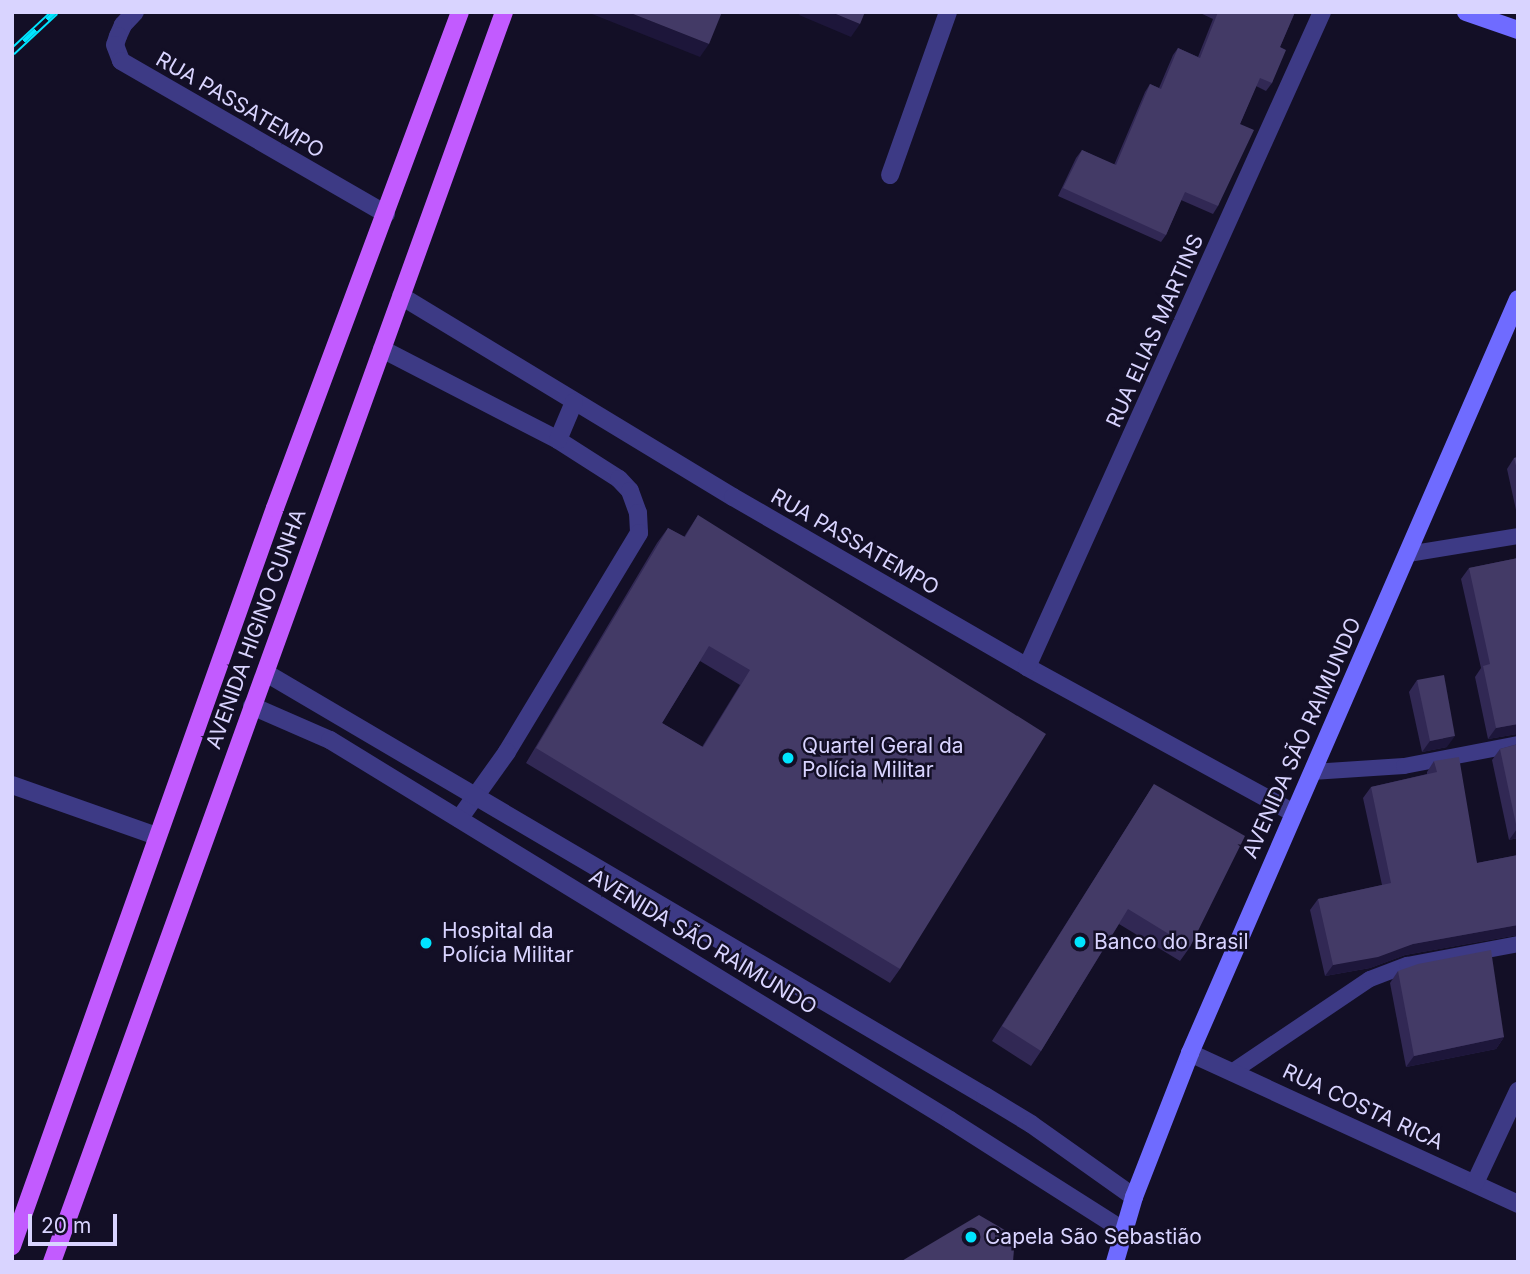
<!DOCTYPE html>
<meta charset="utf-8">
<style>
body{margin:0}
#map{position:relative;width:1530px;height:1274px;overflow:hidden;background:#130f26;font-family:Inter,sans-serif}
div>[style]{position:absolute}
.lane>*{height:16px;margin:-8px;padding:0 8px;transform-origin:8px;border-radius:8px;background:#3d3a85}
.street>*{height:18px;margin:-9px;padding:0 9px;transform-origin:9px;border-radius:9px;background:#3d3a85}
.secondary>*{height:18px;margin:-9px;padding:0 9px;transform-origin:9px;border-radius:9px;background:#6f6bff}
.primary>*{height:18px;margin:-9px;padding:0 9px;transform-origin:9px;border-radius:9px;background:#c25bff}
.rail>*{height:8px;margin-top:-4px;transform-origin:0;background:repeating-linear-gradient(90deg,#130f26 0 16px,#00e5ff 0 32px);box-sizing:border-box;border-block:2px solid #00e5ff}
.wall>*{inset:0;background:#312854}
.shaded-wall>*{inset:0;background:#1d163a}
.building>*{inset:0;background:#433a66}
.dots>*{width:19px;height:19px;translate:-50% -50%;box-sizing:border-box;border:4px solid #130f26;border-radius:50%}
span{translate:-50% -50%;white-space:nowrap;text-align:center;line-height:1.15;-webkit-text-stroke:5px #130f26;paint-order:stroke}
.street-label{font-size:21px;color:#d9d4ff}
.poi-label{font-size:21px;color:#d9d4ff}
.left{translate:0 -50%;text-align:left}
.frame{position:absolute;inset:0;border:14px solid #d9d4ff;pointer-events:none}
.scale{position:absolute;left:28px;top:1214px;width:89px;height:32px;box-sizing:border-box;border:4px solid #d9d4ff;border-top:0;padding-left:9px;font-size:21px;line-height:24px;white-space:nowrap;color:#d9d4ff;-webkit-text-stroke:5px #130f26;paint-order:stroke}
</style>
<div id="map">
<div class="lane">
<div style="left:1408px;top:554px;width:111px;rotate:-9.3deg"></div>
<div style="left:1312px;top:772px;width:92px;rotate:-3.7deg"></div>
<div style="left:1404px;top:766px;width:116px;rotate:-10.9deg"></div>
<div style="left:1232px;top:1072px;width:166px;rotate:-34deg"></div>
<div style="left:1370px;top:979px;width:40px;rotate:-21deg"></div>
<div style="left:1407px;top:965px;width:113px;rotate:-10.7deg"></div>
</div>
<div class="street">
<div style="left:135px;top:12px;width:18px;rotate:133deg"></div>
<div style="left:123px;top:25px;width:12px;rotate:114deg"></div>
<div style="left:118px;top:36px;width:9px;rotate:108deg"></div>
<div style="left:115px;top:45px;width:17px;rotate:69deg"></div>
<div style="left:121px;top:61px;width:306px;rotate:30deg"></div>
<div style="left:890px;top:175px;width:173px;rotate:-70.4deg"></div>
<div style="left:401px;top:296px;width:388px;rotate:31.2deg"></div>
<div style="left:733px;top:497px;width:340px;rotate:30deg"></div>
<div style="left:1027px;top:667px;width:304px;rotate:28.7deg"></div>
<div style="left:382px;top:349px;width:198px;rotate:27.3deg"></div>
<div style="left:558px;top:440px;width:72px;rotate:32.6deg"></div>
<div style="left:619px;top:479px;width:16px;rotate:47deg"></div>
<div style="left:630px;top:491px;width:23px;rotate:70deg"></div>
<div style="left:638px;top:513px;width:20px;rotate:87deg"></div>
<div style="left:639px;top:533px;width:256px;rotate:121.1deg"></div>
<div style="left:507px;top:752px;width:82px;rotate:125.6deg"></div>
<div style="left:558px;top:440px;width:41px;rotate:-67.2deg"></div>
<div style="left:1027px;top:667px;width:718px;rotate:-65.75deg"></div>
<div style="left:266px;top:673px;width:834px;rotate:30.47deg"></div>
<div style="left:985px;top:1096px;width:54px;rotate:31.3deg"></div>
<div style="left:1031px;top:1124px;width:126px;rotate:35.3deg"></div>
<div style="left:252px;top:706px;width:85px;rotate:23.6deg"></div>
<div style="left:330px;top:740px;width:727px;rotate:31.5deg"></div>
<div style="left:950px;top:1120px;width:206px;rotate:32.5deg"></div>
<div style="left:12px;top:785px;width:154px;rotate:19.4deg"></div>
<div style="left:1190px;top:1053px;width:361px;rotate:24.7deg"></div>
<div style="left:1475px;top:1183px;width:102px;rotate:-64.9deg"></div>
</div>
<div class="secondary">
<div style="left:1466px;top:12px;width:55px;rotate:19.1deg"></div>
<div style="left:1115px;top:1262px;width:68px;rotate:-73.7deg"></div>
<div style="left:1134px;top:1197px;width:155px;rotate:-68.7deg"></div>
<div style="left:1190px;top:1053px;width:822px;rotate:-66.49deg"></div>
</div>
<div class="primary">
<div style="left:12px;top:1246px;width:783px;rotate:-70.39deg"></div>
<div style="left:275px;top:508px;width:529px;rotate:-69.55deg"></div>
<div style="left:52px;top:1262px;width:1329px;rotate:-70.12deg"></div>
</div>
<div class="rail">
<div style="left:12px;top:52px;width:59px;rotate:-42.9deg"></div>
</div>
<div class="wall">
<div style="clip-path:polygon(1198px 12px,1295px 12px,1280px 47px,1272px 83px,1266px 91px,1256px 86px,1240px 124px,1218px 206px,1213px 214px,1181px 200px,1166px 235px,1161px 242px,1058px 196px,1076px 158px,1082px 150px,1114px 165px,1145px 92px,1150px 84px,1159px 88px,1173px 55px,1178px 48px,1198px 57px,1213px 19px)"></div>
<div style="clip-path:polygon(1518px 457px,1518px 519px,1507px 469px,1514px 458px)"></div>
<div style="clip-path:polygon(evenodd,698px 515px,900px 969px,890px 983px,526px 763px,657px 543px,668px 528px,684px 537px,698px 515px,700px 661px,740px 685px,702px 747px,662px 723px,700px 661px)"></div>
<div style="clip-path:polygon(1518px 558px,1518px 734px,1517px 734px,1488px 739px,1475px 677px,1481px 668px,1461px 579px,1469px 568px)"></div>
<div style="clip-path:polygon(1417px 680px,1447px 747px,1422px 752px,1409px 692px)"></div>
<div style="clip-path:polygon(1518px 744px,1518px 838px,1509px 840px,1492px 760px,1500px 749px)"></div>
<div style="clip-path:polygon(1434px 761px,1477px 863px,1518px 855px,1518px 935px,1405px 955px,1370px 968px,1325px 976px,1310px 910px,1318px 899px,1382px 885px,1363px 798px,1371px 787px,1427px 774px,1427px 772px)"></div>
<div style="clip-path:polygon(1154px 784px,1190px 947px,1180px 961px,1119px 924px,1041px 1051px,1031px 1066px,992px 1041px)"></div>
<div style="clip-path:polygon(1398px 971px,1504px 1037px,1496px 1049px,1406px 1067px,1390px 983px)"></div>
</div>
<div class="shaded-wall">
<div style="clip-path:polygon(587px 12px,628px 12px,709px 44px,700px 57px)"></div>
<div style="clip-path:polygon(801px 12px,831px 12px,860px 24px,851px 37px,799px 15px)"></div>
<div style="clip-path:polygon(1518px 724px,1518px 732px,1517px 734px,1488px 739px,1496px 728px)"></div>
<div style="clip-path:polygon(1455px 736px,1447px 747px,1422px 752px,1430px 741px)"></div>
<div style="clip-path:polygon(1517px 829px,1518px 838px,1509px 840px)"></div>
<div style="clip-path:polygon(1518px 925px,1518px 935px,1405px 955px,1370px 968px,1325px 976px,1333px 965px,1413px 944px)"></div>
<div style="clip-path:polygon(1504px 1037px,1496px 1049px,1406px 1067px,1414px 1056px)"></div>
</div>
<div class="building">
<div style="clip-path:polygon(628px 12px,722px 12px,709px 44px)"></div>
<div style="clip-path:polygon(831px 12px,865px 12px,860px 24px)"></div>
<div style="clip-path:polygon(1218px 12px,1295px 12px,1280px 47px,1286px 50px,1272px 83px,1260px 78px,1240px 124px,1254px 130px,1218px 206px,1185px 192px,1166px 235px,1063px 188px,1082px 150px,1116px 165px,1150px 84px,1161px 89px,1178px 48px,1200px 58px)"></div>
<div style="clip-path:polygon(1518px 457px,1518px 473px,1514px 458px)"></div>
<div style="clip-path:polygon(evenodd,698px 515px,1046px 734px,900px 969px,536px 748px,668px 528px,685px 537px,698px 515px,709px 646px,750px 670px,703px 747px,662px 723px,709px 646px)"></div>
<div style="clip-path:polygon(1518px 558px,1518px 724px,1496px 728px,1483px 666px,1490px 664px,1469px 568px)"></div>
<div style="clip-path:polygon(1444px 675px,1455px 736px,1430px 741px,1417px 680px)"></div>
<div style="clip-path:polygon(1518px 744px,1518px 829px,1517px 829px,1500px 749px)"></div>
<div style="clip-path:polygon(1459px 757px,1477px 863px,1518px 855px,1518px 925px,1413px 944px,1378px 957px,1333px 965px,1318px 899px,1391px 883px,1371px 787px,1437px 772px,1434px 761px)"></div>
<div style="clip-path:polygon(1154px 784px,1245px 836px,1190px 947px,1128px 909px,1041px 1051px,1002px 1026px)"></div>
<div style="clip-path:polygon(1491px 950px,1504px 1037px,1414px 1056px,1398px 971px,1418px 964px)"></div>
<div style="clip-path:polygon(979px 1215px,1015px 1236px,1013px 1262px,900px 1262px)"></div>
</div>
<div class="dots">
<div style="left:788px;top:758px;background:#00e5ff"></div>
<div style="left:1080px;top:942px;background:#00e5ff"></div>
<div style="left:426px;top:943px;background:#00e5ff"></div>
<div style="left:971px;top:1237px;background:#00e5ff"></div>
</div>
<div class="street-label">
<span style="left:240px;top:105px;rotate:30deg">RUA PASSATEMPO</span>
<span style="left:1155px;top:331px;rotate:-66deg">RUA ELIAS MARTINS</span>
<span style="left:855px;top:542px;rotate:30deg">RUA PASSATEMPO</span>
<span style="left:256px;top:629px;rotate:-70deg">AVENIDA HIGINO CUNHA</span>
<span style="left:1302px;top:738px;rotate:-66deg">AVENIDA SÃO RAIMUNDO</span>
<span style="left:703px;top:942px;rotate:31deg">AVENIDA SÃO RAIMUNDO</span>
<span style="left:1363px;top:1107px;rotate:25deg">RUA COSTA RICA</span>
</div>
<div class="poi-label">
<span class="left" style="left:802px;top:758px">Quartel Geral da<br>Polícia Militar</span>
<span class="left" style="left:442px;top:943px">Hospital da<br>Polícia Militar</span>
<span class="left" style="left:1094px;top:942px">Banco do Brasil</span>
<span class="left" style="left:985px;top:1237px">Capela São Sebastião</span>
</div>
<div class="frame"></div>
<div class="scale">20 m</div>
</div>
